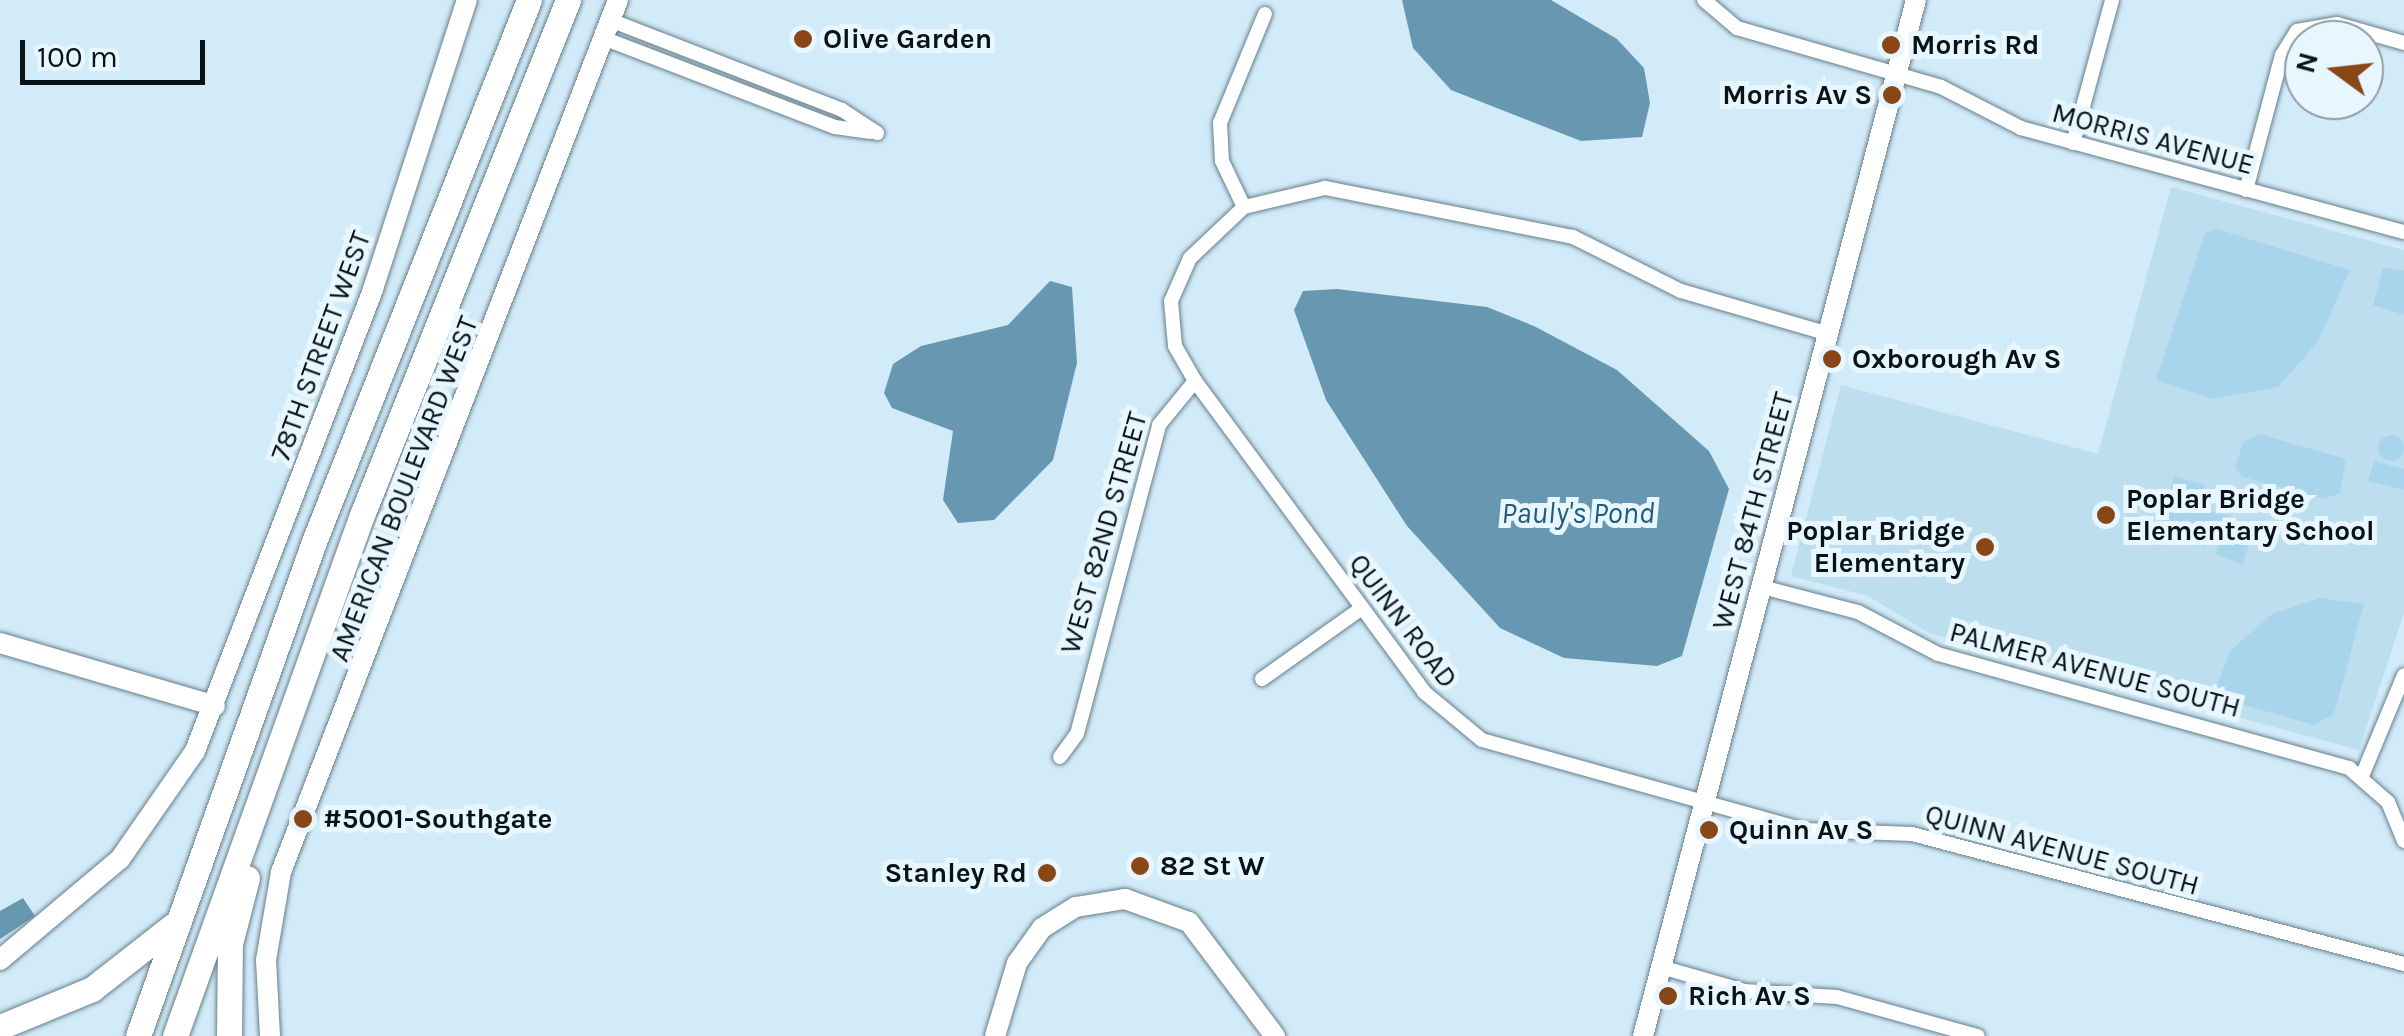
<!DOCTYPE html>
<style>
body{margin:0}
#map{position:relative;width:2404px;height:1036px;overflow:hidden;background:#d2ebf9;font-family:Karla,sans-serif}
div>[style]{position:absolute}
.built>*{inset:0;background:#bddeee}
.green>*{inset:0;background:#a9d5ec}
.round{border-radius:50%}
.water>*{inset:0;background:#6898b1}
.roads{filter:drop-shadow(0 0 2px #687e8a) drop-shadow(0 0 2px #687e8a)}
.street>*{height:14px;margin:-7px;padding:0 7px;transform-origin:7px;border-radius:7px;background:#fff}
.secondary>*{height:20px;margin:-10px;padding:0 10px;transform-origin:10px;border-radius:10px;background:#fff}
.highway>*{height:25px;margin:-12.5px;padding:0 12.5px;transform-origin:12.5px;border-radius:12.5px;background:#fff}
.dots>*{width:28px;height:28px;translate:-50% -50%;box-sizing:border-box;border:5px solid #e8f7ff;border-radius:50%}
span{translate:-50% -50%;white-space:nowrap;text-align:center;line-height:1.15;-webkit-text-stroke:10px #e8f7ff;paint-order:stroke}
.poi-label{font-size:28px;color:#091217;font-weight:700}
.left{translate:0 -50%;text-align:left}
.right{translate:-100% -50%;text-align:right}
.street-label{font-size:28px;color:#091217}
.water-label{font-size:30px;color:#205c77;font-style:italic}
.north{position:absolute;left:2284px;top:20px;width:100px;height:100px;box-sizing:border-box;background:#e8f7ff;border:2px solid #8f9ba2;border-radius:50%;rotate:285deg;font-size:28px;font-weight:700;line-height:40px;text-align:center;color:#091217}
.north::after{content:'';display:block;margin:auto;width:35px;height:45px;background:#894616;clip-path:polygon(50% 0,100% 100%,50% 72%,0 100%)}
.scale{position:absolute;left:20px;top:40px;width:185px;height:45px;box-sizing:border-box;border:5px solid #091217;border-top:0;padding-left:12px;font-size:30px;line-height:35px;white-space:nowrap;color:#091217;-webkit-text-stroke:8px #e8f7ff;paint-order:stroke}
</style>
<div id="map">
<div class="built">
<div style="clip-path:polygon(2171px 187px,2404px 250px,2404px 613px,2359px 750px,1929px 633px,1868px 596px,1791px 576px,1841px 385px,2098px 454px)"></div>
</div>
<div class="green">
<div style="clip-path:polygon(2217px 229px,2350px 270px,2318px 342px,2278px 387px,2213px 399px,2156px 380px,2205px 233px)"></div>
<div style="clip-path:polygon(2383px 267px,2404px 271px,2404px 315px,2373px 305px)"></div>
<div style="clip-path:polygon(2259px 434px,2346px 459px,2340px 493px,2324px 499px,2243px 477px,2235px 468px,2243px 442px)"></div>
<div class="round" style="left:2378px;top:435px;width:26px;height:26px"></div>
<div style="clip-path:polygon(2374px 461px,2404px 469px,2404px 490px,2368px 481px)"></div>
<div style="clip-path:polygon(2174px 476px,2205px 485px,2199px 508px,2236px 518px,2231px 539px,2249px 544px,2243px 564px,2216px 555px,2221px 536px,2162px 520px)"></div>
<div style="clip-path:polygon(2320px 598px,2364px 604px,2334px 714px,2314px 725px,2213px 696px,2230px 651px,2272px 614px)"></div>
</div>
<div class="water">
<div style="clip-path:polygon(1402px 0,1551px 0,1617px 39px,1644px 68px,1650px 103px,1642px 137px,1581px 141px,1451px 90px,1413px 48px)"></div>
<div style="clip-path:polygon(1050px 281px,1072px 287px,1077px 363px,1053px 460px,994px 520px,958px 523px,943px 500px,953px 431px,892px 408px,884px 393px,893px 364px,921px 346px,1008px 325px)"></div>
<div style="clip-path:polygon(1337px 289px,1487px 307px,1534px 326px,1617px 370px,1709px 451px,1729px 489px,1682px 656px,1657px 666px,1564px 658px,1500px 628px,1407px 526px,1326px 400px,1294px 310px,1303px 291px)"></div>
<div style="clip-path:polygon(23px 898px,35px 916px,0 939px,0 911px)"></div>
</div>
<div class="roads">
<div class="street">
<div style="left:1704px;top:0;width:43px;rotate:40.3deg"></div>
<div style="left:1737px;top:28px;width:212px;rotate:16.1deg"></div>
<div style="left:1941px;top:87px;width:90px;rotate:27.1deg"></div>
<div style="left:2021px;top:128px;width:397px;rotate:15.2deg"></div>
<div style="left:610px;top:20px;width:249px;rotate:21.2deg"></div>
<div style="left:842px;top:110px;width:42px;rotate:33.3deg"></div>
<div style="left:603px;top:38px;width:248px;rotate:21deg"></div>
<div style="left:835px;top:127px;width:36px;rotate:8deg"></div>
<div style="left:2073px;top:143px;width:148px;rotate:-74.7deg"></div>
<div style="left:2246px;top:190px;width:140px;rotate:-75.1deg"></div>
<div style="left:2282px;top:55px;width:28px;rotate:-58deg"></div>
<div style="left:2297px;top:31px;width:41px;rotate:-9.9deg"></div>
<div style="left:2337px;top:24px;width:70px;rotate:15.8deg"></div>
<div style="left:1244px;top:207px;width:51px;rotate:-115.6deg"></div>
<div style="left:1222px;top:161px;width:38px;rotate:-93deg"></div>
<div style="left:1220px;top:123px;width:118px;rotate:-67.6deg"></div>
<div style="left:1829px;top:334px;width:154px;rotate:-163.8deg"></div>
<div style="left:1681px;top:291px;width:121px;rotate:-153.4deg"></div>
<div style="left:1573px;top:237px;width:253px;rotate:-168.8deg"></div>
<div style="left:1325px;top:188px;width:83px;rotate:166.8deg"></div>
<div style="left:1244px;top:207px;width:74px;rotate:136.6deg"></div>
<div style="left:1190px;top:258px;width:47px;rotate:113.8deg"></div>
<div style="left:1171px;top:301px;width:45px;rotate:84.9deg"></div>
<div style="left:1175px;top:346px;width:40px;rotate:60.3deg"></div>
<div style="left:1195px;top:381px;width:386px;rotate:53.6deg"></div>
<div style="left:1424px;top:692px;width:75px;rotate:39.6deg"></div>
<div style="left:1482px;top:740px;width:335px;rotate:15.6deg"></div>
<div style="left:1805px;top:830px;width:107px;rotate:2.1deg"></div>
<div style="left:1912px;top:834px;width:509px;rotate:14.8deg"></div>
<div style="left:1762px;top:587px;width:99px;rotate:14.6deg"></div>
<div style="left:1858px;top:612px;width:90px;rotate:27.7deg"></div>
<div style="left:1938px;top:654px;width:427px;rotate:15.5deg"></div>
<div style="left:2349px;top:768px;width:52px;rotate:41.1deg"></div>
<div style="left:2388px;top:802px;width:42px;rotate:67.7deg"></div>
<div style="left:1262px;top:679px;width:123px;rotate:-35.4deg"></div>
<div style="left:1060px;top:757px;width:29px;rotate:-54deg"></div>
<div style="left:1077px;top:734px;width:320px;rotate:-75.1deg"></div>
<div style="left:1159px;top:425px;width:57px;rotate:-50.7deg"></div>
<div style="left:2362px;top:776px;width:109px;rotate:-67.4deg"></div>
<div style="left:1661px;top:967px;width:86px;rotate:16.1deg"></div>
<div style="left:1744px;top:991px;width:93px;rotate:3.7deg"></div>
<div style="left:1837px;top:997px;width:146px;rotate:15.5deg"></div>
</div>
<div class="secondary">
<div style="left:0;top:643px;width:224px;rotate:16.3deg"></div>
<div style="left:0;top:960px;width:157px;rotate:-40.1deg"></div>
<div style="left:120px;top:859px;width:131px;rotate:-55.2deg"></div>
<div style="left:195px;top:751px;width:495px;rotate:-68.9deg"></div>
<div style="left:373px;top:289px;width:304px;rotate:-72deg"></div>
<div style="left:270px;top:1036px;width:76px;rotate:-93deg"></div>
<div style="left:266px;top:960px;width:89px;rotate:-80.3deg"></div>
<div style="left:281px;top:872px;width:935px;rotate:-68.87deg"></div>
<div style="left:995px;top:1036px;width:76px;rotate:-73.2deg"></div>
<div style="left:1017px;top:963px;width:43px;rotate:-54.5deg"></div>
<div style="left:1042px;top:928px;width:40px;rotate:-32deg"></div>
<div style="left:1076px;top:907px;width:50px;rotate:-9.3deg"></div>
<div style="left:1125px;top:899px;width:68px;rotate:19.8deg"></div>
<div style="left:1189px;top:922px;width:143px;rotate:53deg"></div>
<div style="left:1643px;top:1036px;width:1071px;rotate:-75.24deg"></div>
</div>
<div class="highway">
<div style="left:0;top:1027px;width:100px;rotate:-22.4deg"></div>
<div style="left:92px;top:989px;width:104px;rotate:-38deg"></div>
<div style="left:138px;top:1036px;width:528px;rotate:-70.4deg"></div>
<div style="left:315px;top:539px;width:580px;rotate:-68.35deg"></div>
<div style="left:175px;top:1036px;width:554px;rotate:-70.26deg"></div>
<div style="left:362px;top:515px;width:555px;rotate:-68.2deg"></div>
<div style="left:229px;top:1036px;width:92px;rotate:-89.4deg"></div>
<div style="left:230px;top:944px;width:68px;rotate:-75.6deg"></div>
</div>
</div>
<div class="dots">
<div style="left:803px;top:39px;background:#894616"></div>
<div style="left:1891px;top:45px;background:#894616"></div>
<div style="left:1892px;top:95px;background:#894616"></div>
<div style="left:1832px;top:359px;background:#894616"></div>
<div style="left:2106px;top:515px;background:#894616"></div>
<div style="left:1985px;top:547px;background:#894616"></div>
<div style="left:303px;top:819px;background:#894616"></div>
<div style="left:1709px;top:830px;background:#894616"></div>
<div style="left:1140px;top:866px;background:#894616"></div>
<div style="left:1047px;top:873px;background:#894616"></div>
<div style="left:1668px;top:996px;background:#894616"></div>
</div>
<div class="poi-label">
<span class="left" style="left:823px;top:39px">Olive Garden</span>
<span class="left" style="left:1911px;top:45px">Morris Rd</span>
<span class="right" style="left:1872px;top:95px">Morris Av S</span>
<span class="left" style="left:1852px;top:359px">Oxborough Av S</span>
<span class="left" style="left:2126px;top:515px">Poplar Bridge<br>Elementary School</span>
<span class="right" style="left:1965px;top:547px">Poplar Bridge<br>Elementary</span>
<span class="left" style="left:323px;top:819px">#5001-Southgate</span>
<span class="left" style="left:1729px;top:830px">Quinn Av S</span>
<span class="left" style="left:1160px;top:866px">82 St W</span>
<span class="right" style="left:1027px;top:873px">Stanley Rd</span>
<span class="left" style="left:1688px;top:996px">Rich Av S</span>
</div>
<div class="street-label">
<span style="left:2153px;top:139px;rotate:15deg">MORRIS AVENUE</span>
<span style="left:321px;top:346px;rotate:-70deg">78TH STREET WEST</span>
<span style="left:404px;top:489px;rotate:-69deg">AMERICAN BOULEVARD WEST</span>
<span style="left:1753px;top:511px;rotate:-75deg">WEST 84TH STREET</span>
<span style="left:1104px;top:533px;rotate:-74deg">WEST 82ND STREET</span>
<span style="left:1403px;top:621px;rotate:53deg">QUINN ROAD</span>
<span style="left:2095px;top:670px;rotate:15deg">PALMER AVENUE SOUTH</span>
<span style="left:2062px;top:850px;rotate:15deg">QUINN AVENUE SOUTH</span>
</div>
<div class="water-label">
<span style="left:1578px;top:513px">Pauly's Pond</span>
</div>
<div class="north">N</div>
<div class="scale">100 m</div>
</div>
